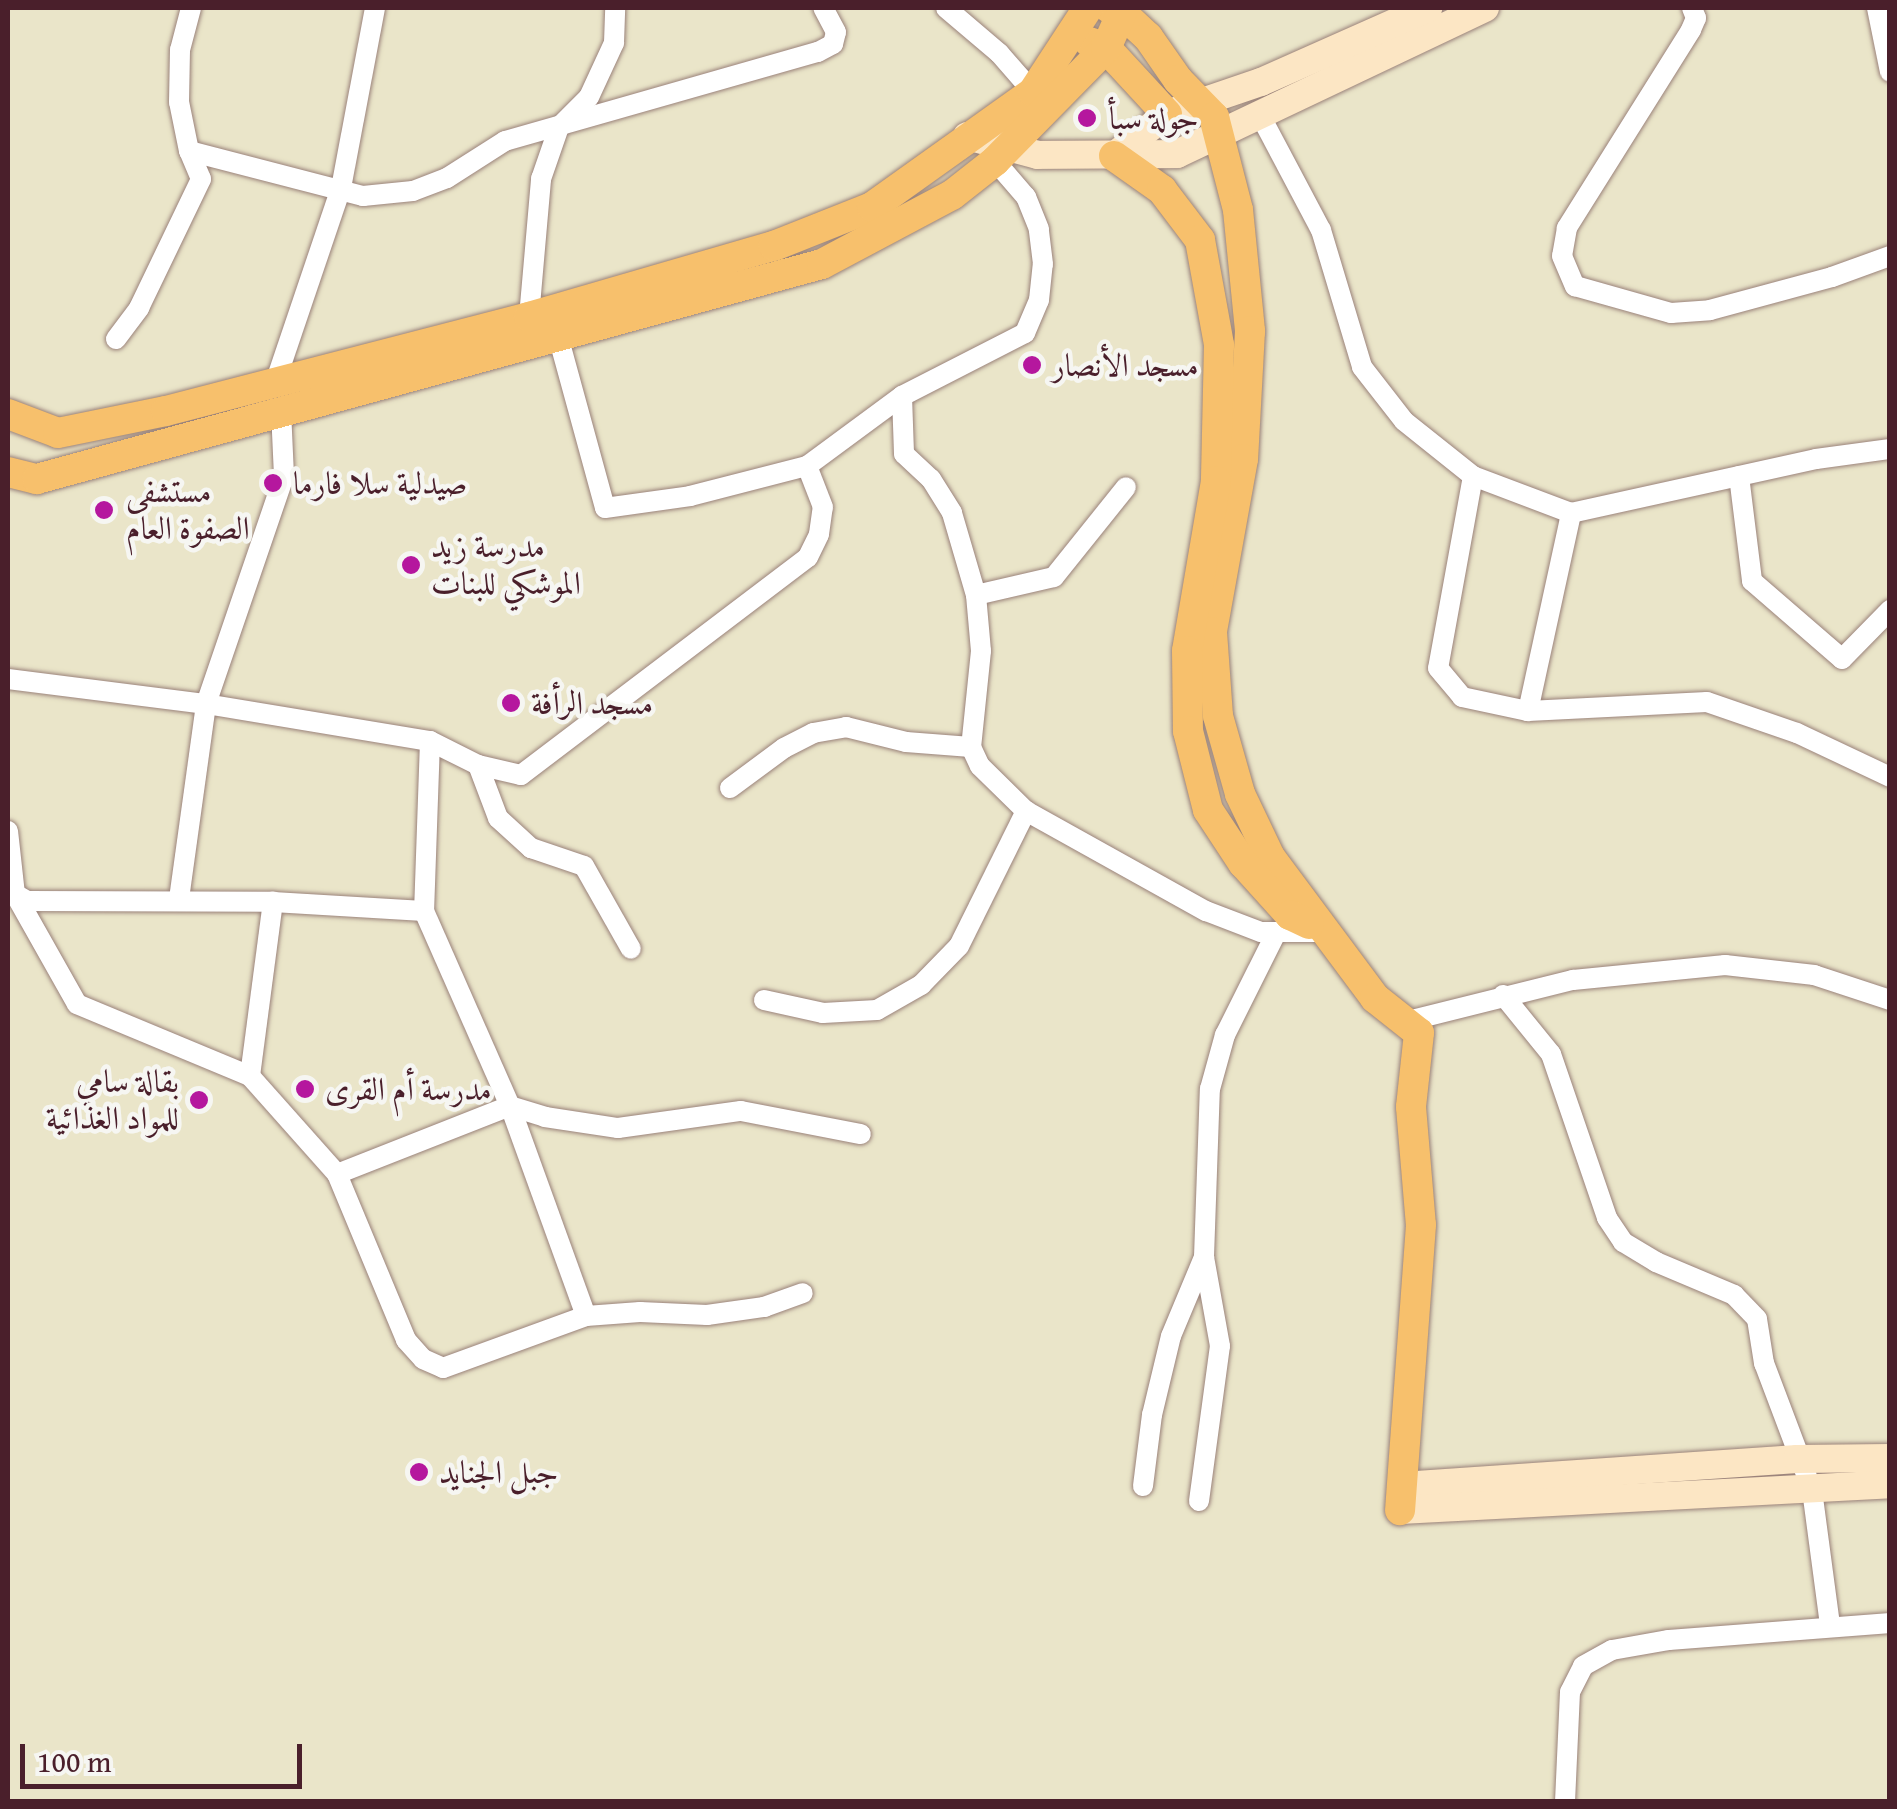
<!DOCTYPE html>
<meta charset="utf-8">
<style>
body{margin:0}
#map{position:relative;width:1897px;height:1809px;overflow:hidden;background:#eae5c9;font-family:"Gentium Book Plus",Amiri,serif}
div>[style]{position:absolute}
.roads{filter:drop-shadow(0 0 2px #9a827a) drop-shadow(0 0 2px #9a827a)}
.street>*{height:20px;margin:-10px;padding:0 10px;transform-origin:10px;border-radius:10px;background:#fff}
.secondary>*{height:28px;margin:-14px;padding:0 14px;transform-origin:14px;border-radius:14px;background:#fce6c4}
.primary>*{height:30px;margin:-15px;padding:0 15px;transform-origin:15px;border-radius:15px;background:#f7c06c}
.dots>*{width:28px;height:28px;translate:-50% -50%;box-sizing:border-box;border:5px solid #f6f6f2;border-radius:50%}
span{translate:-50% -50%;white-space:nowrap;text-align:center;line-height:1.15;-webkit-text-stroke:9px #f6f6f2;paint-order:stroke}
.poi-label{font-size:32px;color:#4a1f2b}
.left{translate:0 -50%;text-align:left}
.right{translate:-100% -50%;text-align:right}
.frame{position:absolute;inset:0;border:10px solid #4a1f2b;pointer-events:none}
.scale{position:absolute;left:20px;top:1744px;width:282px;height:45px;box-sizing:border-box;border:5px solid #4a1f2b;border-top:0;padding-left:12px;font-size:30px;line-height:35px;white-space:nowrap;color:#4a1f2b;-webkit-text-stroke:8px #f6f6f2;paint-order:stroke}
</style>
<div id="map">
<div class="roads">
<div class="street">
<div style="left:946px;top:8px;width:70px;rotate:40.3deg"></div>
<div style="left:999px;top:53px;width:52px;rotate:48.9deg"></div>
<div style="left:1692px;top:8px;width:11px;rotate:68deg"></div>
<div style="left:1696px;top:18px;width:13px;rotate:113deg"></div>
<div style="left:1691px;top:30px;width:234px;rotate:122.1deg"></div>
<div style="left:1567px;top:228px;width:28px;rotate:100deg"></div>
<div style="left:1562px;top:256px;width:33px;rotate:67deg"></div>
<div style="left:1575px;top:286px;width:100px;rotate:15.7deg"></div>
<div style="left:1671px;top:313px;width:39px;rotate:-4deg"></div>
<div style="left:1710px;top:310px;width:126px;rotate:-15.1deg"></div>
<div style="left:1832px;top:277px;width:62px;rotate:-19.9deg"></div>
<div style="left:1877px;top:8px;width:65px;rotate:78.5deg"></div>
<div style="left:1260px;top:115px;width:130px;rotate:62.1deg"></div>
<div style="left:1321px;top:230px;width:143px;rotate:73.3deg"></div>
<div style="left:1362px;top:367px;width:68px;rotate:52.1deg"></div>
<div style="left:1404px;top:421px;width:88px;rotate:38.6deg"></div>
<div style="left:1473px;top:476px;width:105px;rotate:20.7deg"></div>
<div style="left:1571px;top:513px;width:251px;rotate:-12.4deg"></div>
<div style="left:1816px;top:459px;width:75px;rotate:-7.7deg"></div>
<div style="left:189px;top:151px;width:180px;rotate:14.5deg"></div>
<div style="left:363px;top:196px;width:50px;rotate:-5.7deg"></div>
<div style="left:413px;top:191px;width:36px;rotate:-21deg"></div>
<div style="left:447px;top:178px;width:69px;rotate:-32.5deg"></div>
<div style="left:505px;top:141px;width:325px;rotate:-15.9deg"></div>
<div style="left:818px;top:52px;width:17px;rotate:-28deg"></div>
<div style="left:833px;top:44px;width:12px;rotate:-76deg"></div>
<div style="left:836px;top:32px;width:27px;rotate:-118deg"></div>
<div style="left:529px;top:317px;width:139px;rotate:-85deg"></div>
<div style="left:541px;top:179px;width:55px;rotate:-70.9deg"></div>
<div style="left:559px;top:127px;width:42px;rotate:-45deg"></div>
<div style="left:589px;top:97px;width:60px;rotate:-65.2deg"></div>
<div style="left:614px;top:43px;width:35px;rotate:-88deg"></div>
<div style="left:558px;top:336px;width:178px;rotate:74.7deg"></div>
<div style="left:605px;top:508px;width:86px;rotate:-8deg"></div>
<div style="left:690px;top:496px;width:121px;rotate:-14.4deg"></div>
<div style="left:807px;top:466px;width:118px;rotate:-36.4deg"></div>
<div style="left:902px;top:396px;width:138px;rotate:-27.1deg"></div>
<div style="left:1025px;top:333px;width:36px;rotate:-67deg"></div>
<div style="left:1039px;top:300px;width:36px;rotate:-84deg"></div>
<div style="left:1043px;top:264px;width:35px;rotate:-97deg"></div>
<div style="left:1039px;top:229px;width:35px;rotate:-112deg"></div>
<div style="left:1026px;top:197px;width:48px;rotate:-130.7deg"></div>
<div style="left:116px;top:339px;width:39px;rotate:-53deg"></div>
<div style="left:139px;top:308px;width:143px;rotate:-64.3deg"></div>
<div style="left:201px;top:179px;width:30px;rotate:-113deg"></div>
<div style="left:189px;top:151px;width:50px;rotate:-101.5deg"></div>
<div style="left:179px;top:102px;width:52px;rotate:-88.9deg"></div>
<div style="left:180px;top:50px;width:43px;rotate:-75.3deg"></div>
<div style="left:276px;top:380px;width:203px;rotate:-71.3deg"></div>
<div style="left:341px;top:188px;width:183px;rotate:-79.3deg"></div>
<div style="left:902px;top:396px;width:58px;rotate:88deg"></div>
<div style="left:904px;top:454px;width:37px;rotate:43deg"></div>
<div style="left:931px;top:479px;width:40px;rotate:58deg"></div>
<div style="left:952px;top:513px;width:85px;rotate:73.7deg"></div>
<div style="left:976px;top:595px;width:56px;rotate:84.9deg"></div>
<div style="left:981px;top:651px;width:97px;rotate:95.9deg"></div>
<div style="left:971px;top:747px;width:21px;rotate:65deg"></div>
<div style="left:980px;top:766px;width:64px;rotate:44.4deg"></div>
<div style="left:1026px;top:811px;width:206px;rotate:29.1deg"></div>
<div style="left:1206px;top:911px;width:59px;rotate:20.9deg"></div>
<div style="left:1261px;top:932px;width:55px"></div>
<div style="left:1473px;top:476px;width:195px;rotate:100.3deg"></div>
<div style="left:1438px;top:668px;width:38px;rotate:50deg"></div>
<div style="left:1462px;top:697px;width:67px;rotate:12deg"></div>
<div style="left:1528px;top:711px;width:179px;rotate:-2.9deg"></div>
<div style="left:1707px;top:702px;width:95px;rotate:19deg"></div>
<div style="left:1797px;top:733px;width:103px;rotate:25.3deg"></div>
<div style="left:1739px;top:476px;width:106px;rotate:82.9deg"></div>
<div style="left:1752px;top:581px;width:119px;rotate:40.9deg"></div>
<div style="left:1842px;top:659px;width:69px;rotate:-45.6deg"></div>
<div style="left:976px;top:595px;width:80px;rotate:-13deg"></div>
<div style="left:1054px;top:577px;width:115px;rotate:-51.3deg"></div>
<div style="left:8px;top:679px;width:200px;rotate:7.2deg"></div>
<div style="left:206px;top:704px;width:227px;rotate:9.4deg"></div>
<div style="left:430px;top:741px;width:54px;rotate:26.6deg"></div>
<div style="left:478px;top:765px;width:44px;rotate:13.1deg"></div>
<div style="left:521px;top:775px;width:360px;rotate:-37.2deg"></div>
<div style="left:808px;top:557px;width:25px;rotate:-64deg"></div>
<div style="left:819px;top:534px;width:27px;rotate:-82deg"></div>
<div style="left:823px;top:507px;width:44px;rotate:-111.3deg"></div>
<div style="left:1528px;top:711px;width:203px;rotate:-77.7deg"></div>
<div style="left:430px;top:741px;width:170px;rotate:92deg"></div>
<div style="left:424px;top:911px;width:213px;rotate:66.2deg"></div>
<div style="left:510px;top:1106px;width:223px;rotate:70.1deg"></div>
<div style="left:478px;top:765px;width:57px;rotate:69.3deg"></div>
<div style="left:498px;top:818px;width:45px;rotate:42.3deg"></div>
<div style="left:531px;top:848px;width:56px;rotate:18.8deg"></div>
<div style="left:584px;top:866px;width:95px;rotate:60.5deg"></div>
<div style="left:730px;top:788px;width:67px;rotate:-36.5deg"></div>
<div style="left:784px;top:748px;width:33px;rotate:-27deg"></div>
<div style="left:813px;top:733px;width:34px;rotate:-10deg"></div>
<div style="left:846px;top:727px;width:62px;rotate:14deg"></div>
<div style="left:906px;top:742px;width:65px;rotate:4.4deg"></div>
<div style="left:8px;top:831px;width:63px;rotate:83.7deg"></div>
<div style="left:15px;top:894px;width:126px;rotate:60.6deg"></div>
<div style="left:77px;top:1004px;width:187px;rotate:22.6deg"></div>
<div style="left:250px;top:1076px;width:131px;rotate:48.4deg"></div>
<div style="left:337px;top:1174px;width:180px;rotate:67.4deg"></div>
<div style="left:406px;top:1340px;width:25px;rotate:48deg"></div>
<div style="left:423px;top:1359px;width:22px;rotate:24deg"></div>
<div style="left:443px;top:1368px;width:152px;rotate:-20deg"></div>
<div style="left:586px;top:1316px;width:54px;rotate:-4.2deg"></div>
<div style="left:640px;top:1312px;width:67px;rotate:2.6deg"></div>
<div style="left:707px;top:1315px;width:58px;rotate:-8deg"></div>
<div style="left:764px;top:1307px;width:41px;rotate:-19.7deg"></div>
<div style="left:15px;top:894px;width:14px;rotate:30deg"></div>
<div style="left:27px;top:901px;width:246px;rotate:0.2deg"></div>
<div style="left:273px;top:902px;width:151px;rotate:3.4deg"></div>
<div style="left:179px;top:899px;width:197px;rotate:-82.1deg"></div>
<div style="left:206px;top:704px;width:241px;rotate:-71.1deg"></div>
<div style="left:284px;top:476px;width:67px;rotate:-92.6deg"></div>
<div style="left:1503px;top:995px;width:76px;rotate:50.9deg"></div>
<div style="left:1551px;top:1054px;width:173px;rotate:71.1deg"></div>
<div style="left:1607px;top:1218px;width:29px;rotate:56deg"></div>
<div style="left:1623px;top:1242px;width:39px;rotate:31deg"></div>
<div style="left:1656px;top:1262px;width:85px;rotate:22.9deg"></div>
<div style="left:1734px;top:1295px;width:33px;rotate:46deg"></div>
<div style="left:1757px;top:1319px;width:45px;rotate:81deg"></div>
<div style="left:1764px;top:1363px;width:136px;rotate:69.3deg"></div>
<div style="left:1812px;top:1490px;width:136px;rotate:82.4deg"></div>
<div style="left:764px;top:1000px;width:60px;rotate:12.4deg"></div>
<div style="left:823px;top:1013px;width:54px;rotate:-3.2deg"></div>
<div style="left:877px;top:1010px;width:51px;rotate:-29.6deg"></div>
<div style="left:921px;top:985px;width:54px;rotate:-45.7deg"></div>
<div style="left:959px;top:946px;width:151px;rotate:-63.6deg"></div>
<div style="left:1408px;top:1021px;width:170px;rotate:-14deg"></div>
<div style="left:1573px;top:980px;width:153px;rotate:-5.6deg"></div>
<div style="left:1725px;top:965px;width:90px;rotate:6.4deg"></div>
<div style="left:1814px;top:975px;width:80px;rotate:18.2deg"></div>
<div style="left:250px;top:1076px;width:176px;rotate:-82.5deg"></div>
<div style="left:337px;top:1174px;width:186px;rotate:-21.5deg"></div>
<div style="left:510px;top:1106px;width:37px;rotate:17deg"></div>
<div style="left:545px;top:1117px;width:74px;rotate:8.6deg"></div>
<div style="left:618px;top:1128px;width:124px;rotate:-7.9deg"></div>
<div style="left:741px;top:1111px;width:122px;rotate:10.9deg"></div>
<div style="left:1143px;top:1486px;width:72px;rotate:-82.8deg"></div>
<div style="left:1152px;top:1415px;width:81px;rotate:-76.5deg"></div>
<div style="left:1171px;top:1336px;width:86px;rotate:-67.3deg"></div>
<div style="left:1204px;top:1257px;width:168px;rotate:-88deg"></div>
<div style="left:1210px;top:1089px;width:56px;rotate:-74.5deg"></div>
<div style="left:1225px;top:1035px;width:114px;rotate:-63.4deg"></div>
<div style="left:1199px;top:1501px;width:156px;rotate:-82.3deg"></div>
<div style="left:1220px;top:1346px;width:90px;rotate:-100.2deg"></div>
<div style="left:1565px;top:1802px;width:110px;rotate:-87.4deg"></div>
<div style="left:1570px;top:1692px;width:29px;rotate:-63deg"></div>
<div style="left:1583px;top:1666px;width:33px;rotate:-29deg"></div>
<div style="left:1612px;top:1650px;width:58px;rotate:-10deg"></div>
<div style="left:1669px;top:1640px;width:222px;rotate:-4.4deg"></div>
</div>
<div class="secondary">
<div style="left:967px;top:136px;width:73px;rotate:15deg"></div>
<div style="left:1038px;top:155px;width:139px;rotate:-0.4deg"></div>
<div style="left:1177px;top:154px;width:341px;rotate:-25.4deg"></div>
<div style="left:1114px;top:156px;width:68px;rotate:-38.4deg"></div>
<div style="left:1167px;top:114px;width:99px;rotate:-18.8deg"></div>
<div style="left:1261px;top:82px;width:183px;rotate:-23.9deg"></div>
<div style="left:1402px;top:1486px;width:396px;rotate:-3.9deg"></div>
<div style="left:1797px;top:1459px;width:93px;rotate:-0.6deg"></div>
<div style="left:1400px;top:1510px;width:491px;rotate:-3deg"></div>
</div>
<div class="primary">
<div style="left:1109px;top:8px;width:13px;rotate:18deg"></div>
<div style="left:1121px;top:12px;width:37px;rotate:43deg"></div>
<div style="left:1148px;top:37px;width:52px;rotate:55.1deg"></div>
<div style="left:1178px;top:80px;width:52px;rotate:45.8deg"></div>
<div style="left:1214px;top:117px;width:96px;rotate:75.5deg"></div>
<div style="left:1238px;top:210px;width:122px;rotate:84.3deg"></div>
<div style="left:1250px;top:331px;width:128px;rotate:93.1deg"></div>
<div style="left:1243px;top:459px;width:176px;rotate:100.2deg"></div>
<div style="left:1212px;top:632px;width:84px;rotate:85.9deg"></div>
<div style="left:1218px;top:716px;width:81px;rotate:74.2deg"></div>
<div style="left:1240px;top:794px;width:70px;rotate:64.5deg"></div>
<div style="left:1270px;top:857px;width:176px;rotate:53.3deg"></div>
<div style="left:1375px;top:998px;width:56px;rotate:38.5deg"></div>
<div style="left:1419px;top:1033px;width:74px;rotate:96.2deg"></div>
<div style="left:1411px;top:1107px;width:118px;rotate:85.2deg"></div>
<div style="left:1421px;top:1225px;width:286px;rotate:94.2deg"></div>
<div style="left:1089px;top:42px;width:18px;rotate:19deg"></div>
<div style="left:1106px;top:48px;width:90px;rotate:47.3deg"></div>
<div style="left:1114px;top:156px;width:59px;rotate:35.3deg"></div>
<div style="left:1162px;top:190px;width:63px;rotate:52.8deg"></div>
<div style="left:1200px;top:240px;width:107px;rotate:79.7deg"></div>
<div style="left:1219px;top:345px;width:136px;rotate:91.3deg"></div>
<div style="left:1216px;top:481px;width:172px;rotate:99.7deg"></div>
<div style="left:1187px;top:651px;width:80px;rotate:89.3deg"></div>
<div style="left:1188px;top:731px;width:81px;rotate:75.8deg"></div>
<div style="left:1208px;top:810px;width:64px;rotate:56.6deg"></div>
<div style="left:1243px;top:863px;width:70px;rotate:47.9deg"></div>
<div style="left:1290px;top:915px;width:21px;rotate:25deg"></div>
<div style="left:8px;top:414px;width:53px;rotate:20.8deg"></div>
<div style="left:58px;top:433px;width:110px;rotate:-11.5deg"></div>
<div style="left:166px;top:411px;width:375px;rotate:-14.5deg"></div>
<div style="left:529px;top:317px;width:255px;rotate:-16.2deg"></div>
<div style="left:774px;top:246px;width:105px;rotate:-21.7deg"></div>
<div style="left:872px;top:207px;width:198px;rotate:-35.5deg"></div>
<div style="left:1033px;top:92px;width:100px;rotate:-56.8deg"></div>
<div style="left:8px;top:472px;width:30px;rotate:14deg"></div>
<div style="left:37px;top:479px;width:814px;rotate:-15.32deg"></div>
<div style="left:822px;top:264px;width:147px;rotate:-28deg"></div>
<div style="left:952px;top:195px;width:55px;rotate:-38.3deg"></div>
<div style="left:995px;top:161px;width:158px;rotate:-45.5deg"></div>
<div style="left:1106px;top:48px;width:44px;rotate:-65.8deg"></div>
</div>
</div>
<div class="dots">
<div style="left:1087px;top:118px;background:#b5179e"></div>
<div style="left:1032px;top:365px;background:#b5179e"></div>
<div style="left:273px;top:483px;background:#b5179e"></div>
<div style="left:104px;top:510px;background:#b5179e"></div>
<div style="left:411px;top:565px;background:#b5179e"></div>
<div style="left:511px;top:703px;background:#b5179e"></div>
<div style="left:305px;top:1089px;background:#b5179e"></div>
<div style="left:199px;top:1100px;background:#b5179e"></div>
<div style="left:419px;top:1472px;background:#b5179e"></div>
</div>
<div class="poi-label">
<span class="left" style="left:1107px;top:118px">جولة سبأ</span>
<span class="left" style="left:1052px;top:365px">مسجد الأنصار</span>
<span class="left" style="left:293px;top:483px">صيدلية سلا فارما</span>
<span class="left" style="left:126px;top:510px">مستشفى<br>الصفوة العام</span>
<span class="left" style="left:431px;top:565px">مدرسة زيد<br>الموشكي للبنات</span>
<span class="left" style="left:531px;top:703px">مسجد الرأفة</span>
<span class="right" style="left:179px;top:1100px">بقالة سامي<br>للمواد الغذائية</span>
<span class="left" style="left:325px;top:1089px">مدرسة أم القرى</span>
<span class="left" style="left:439px;top:1472px">جبل الجنايد</span>
</div>
<div class="frame"></div>
<div class="scale">100 m</div>
</div>
